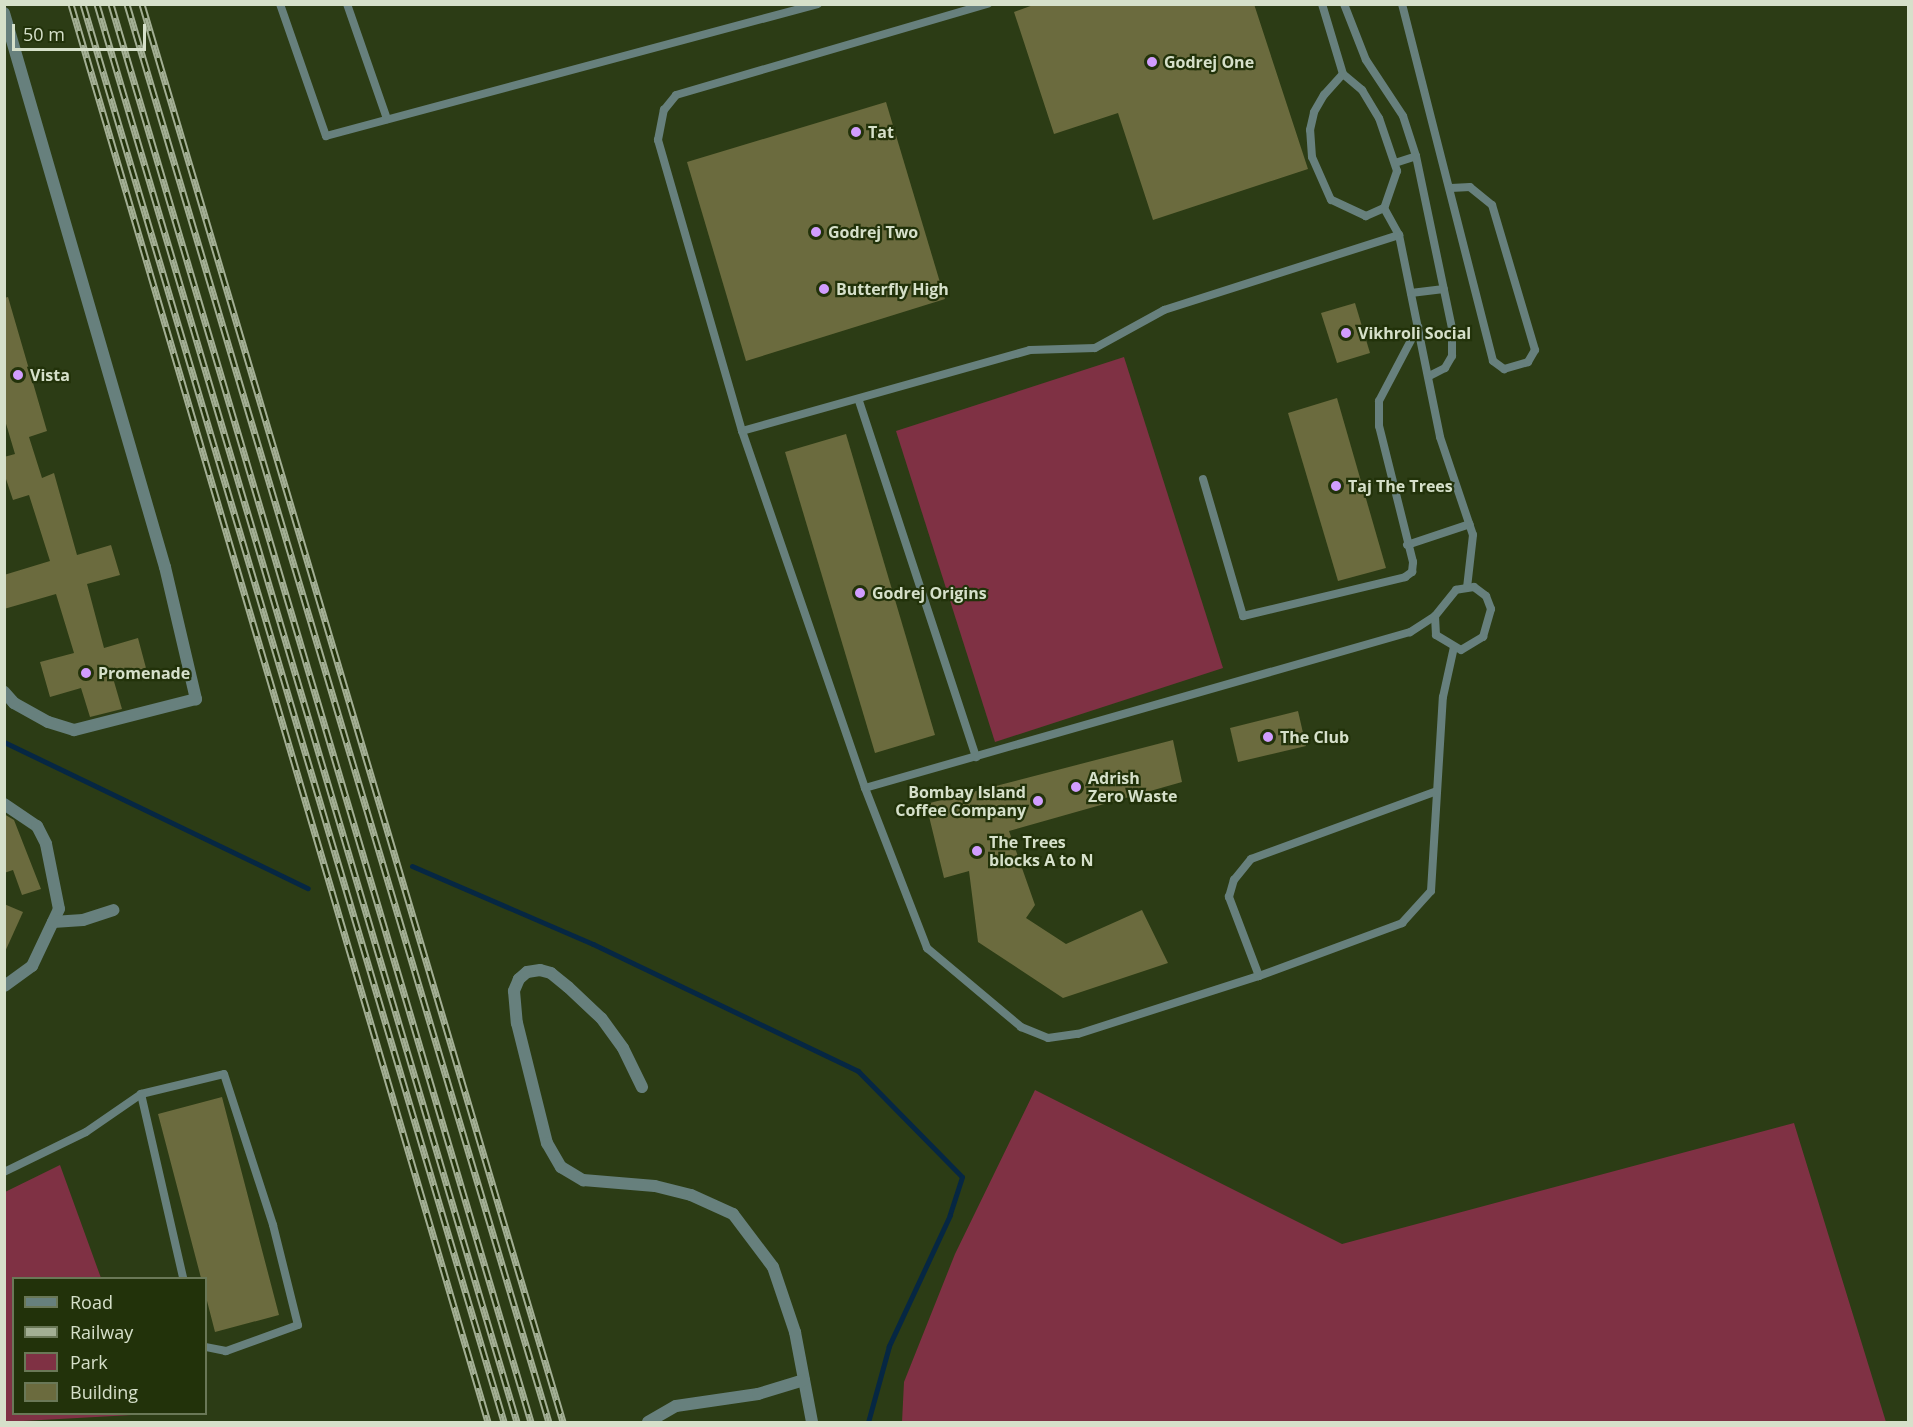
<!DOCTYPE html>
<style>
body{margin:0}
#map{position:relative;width:1913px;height:1427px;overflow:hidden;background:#2c3c15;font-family:"Open Sans",sans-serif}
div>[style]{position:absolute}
.green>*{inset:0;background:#7f3144}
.stream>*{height:5px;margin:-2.5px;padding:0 2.5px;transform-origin:2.5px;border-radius:2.5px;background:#062743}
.building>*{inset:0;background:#6b6b3e}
.lane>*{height:8px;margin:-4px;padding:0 4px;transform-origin:4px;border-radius:4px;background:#67807d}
.street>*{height:12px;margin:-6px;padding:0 6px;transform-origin:6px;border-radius:6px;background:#67807d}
.rail>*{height:7px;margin-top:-3.5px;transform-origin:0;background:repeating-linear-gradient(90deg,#22320a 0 14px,#a3af94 0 28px);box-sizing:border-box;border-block:2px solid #a3af94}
.dots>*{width:16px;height:16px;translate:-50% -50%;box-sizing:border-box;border:3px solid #22320a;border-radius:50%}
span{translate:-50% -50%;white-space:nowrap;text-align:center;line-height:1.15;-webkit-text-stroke:4.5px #22320a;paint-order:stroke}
.poi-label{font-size:16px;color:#d6e0ca;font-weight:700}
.left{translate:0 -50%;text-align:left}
.right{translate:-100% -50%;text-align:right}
.frame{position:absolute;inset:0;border:6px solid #d6e0ca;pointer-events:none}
.legend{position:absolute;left:12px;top:1277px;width:195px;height:138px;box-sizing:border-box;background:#22320a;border:2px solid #6a7857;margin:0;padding:8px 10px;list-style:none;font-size:18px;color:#d6e0ca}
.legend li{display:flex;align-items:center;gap:12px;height:30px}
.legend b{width:30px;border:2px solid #6a7857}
.scale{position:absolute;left:12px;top:24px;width:134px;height:27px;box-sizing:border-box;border:3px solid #d6e0ca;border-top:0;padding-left:8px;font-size:18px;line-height:21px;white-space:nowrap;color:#d6e0ca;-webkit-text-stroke:4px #22320a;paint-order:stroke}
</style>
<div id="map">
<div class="green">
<div style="clip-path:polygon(1124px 357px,1223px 668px,995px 742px,896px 431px)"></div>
<div style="clip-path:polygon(1035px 1090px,1342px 1244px,1794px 1123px,1886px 1422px,902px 1422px,904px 1382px,955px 1254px)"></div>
<div style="clip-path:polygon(60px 1165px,101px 1278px,14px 1278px,14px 1414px,150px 1414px,5px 1422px,5px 1192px)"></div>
</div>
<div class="stream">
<div style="left:4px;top:742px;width:337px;rotate:25.7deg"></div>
<div style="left:412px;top:866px;width:197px;rotate:23.3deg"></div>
<div style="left:593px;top:944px;width:294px;rotate:25.6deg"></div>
<div style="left:858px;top:1071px;width:148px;rotate:45.5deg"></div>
<div style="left:962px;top:1177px;width:40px;rotate:108deg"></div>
<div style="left:950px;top:1215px;width:145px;rotate:115deg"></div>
<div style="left:889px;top:1346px;width:79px;rotate:105.4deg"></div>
</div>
<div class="building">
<div style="clip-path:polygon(1036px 4px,1254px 4px,1308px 169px,1153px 220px,1118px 113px,1054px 134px,1014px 12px)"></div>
<div style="clip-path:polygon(886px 102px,945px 299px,746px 361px,687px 162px)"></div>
<div style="clip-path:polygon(8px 297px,47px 431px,29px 437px,42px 478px,54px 473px,77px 555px,111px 545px,120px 575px,87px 584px,104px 648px,138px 638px,146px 668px,113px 678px,122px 709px,90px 717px,81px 688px,50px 697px,40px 662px,74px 653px,56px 594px,4px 609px,4px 575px,50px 561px,29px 495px,13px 500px,4px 473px,4px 457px,15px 454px,4px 417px,4px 298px)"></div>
<div style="clip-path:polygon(1355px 303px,1370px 353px,1337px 363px,1321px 313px)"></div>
<div style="clip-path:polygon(1337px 398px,1386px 568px,1338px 581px,1288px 413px)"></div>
<div style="clip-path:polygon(846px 434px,935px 735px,875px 753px,785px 452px)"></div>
<div style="clip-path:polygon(1298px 711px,1306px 746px,1238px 762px,1230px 728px)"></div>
<div style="clip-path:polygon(1173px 740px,1182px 782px,1009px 831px,1035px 905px,1026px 918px,1066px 944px,1142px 910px,1168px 963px,1063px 998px,978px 942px,969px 871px,944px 878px,926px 804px)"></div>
<div style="clip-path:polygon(4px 814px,14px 820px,41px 889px,22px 895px,13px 870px,4px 873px)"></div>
<div style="clip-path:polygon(4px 904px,23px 912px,4px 954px)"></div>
<div style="clip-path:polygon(222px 1097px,279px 1315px,215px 1332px,206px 1297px,206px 1278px,201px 1278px,158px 1114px)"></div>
</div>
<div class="lane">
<div style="left:280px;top:4px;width:140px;rotate:70.8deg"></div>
<div style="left:326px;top:136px;width:509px;rotate:-15.02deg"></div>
<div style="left:347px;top:4px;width:122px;rotate:70.8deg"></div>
<div style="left:1322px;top:4px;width:73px;rotate:73.3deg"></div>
<div style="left:1343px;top:74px;width:25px;rotate:40deg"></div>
<div style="left:1362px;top:90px;width:33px;rotate:59deg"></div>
<div style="left:1379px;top:118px;width:56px;rotate:71.2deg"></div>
<div style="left:1397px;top:171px;width:39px;rotate:109deg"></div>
<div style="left:1384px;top:208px;width:20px;rotate:156deg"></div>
<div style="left:1366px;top:216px;width:38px;rotate:-155deg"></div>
<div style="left:1331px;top:200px;width:47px;rotate:-113.8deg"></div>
<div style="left:1312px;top:157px;width:27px;rotate:-94deg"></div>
<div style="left:1310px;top:130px;width:18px;rotate:-77deg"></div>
<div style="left:1314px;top:112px;width:20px;rotate:-60deg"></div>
<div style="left:1324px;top:95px;width:28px;rotate:-48deg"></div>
<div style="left:1344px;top:4px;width:60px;rotate:68.6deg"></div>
<div style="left:1366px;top:60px;width:67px;rotate:56.5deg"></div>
<div style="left:1403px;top:116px;width:42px;rotate:72deg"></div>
<div style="left:1416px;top:156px;width:177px;rotate:78.2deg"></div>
<div style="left:1452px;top:329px;width:27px;rotate:90deg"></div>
<div style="left:1452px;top:356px;width:14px;rotate:120deg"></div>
<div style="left:1445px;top:368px;width:18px;rotate:153deg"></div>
<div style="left:1402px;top:4px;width:368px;rotate:75.7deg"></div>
<div style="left:1493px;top:361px;width:14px;rotate:36deg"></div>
<div style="left:1504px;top:369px;width:25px;rotate:-16deg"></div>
<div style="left:1528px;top:362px;width:14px;rotate:-60deg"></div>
<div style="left:1535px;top:350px;width:151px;rotate:-106.5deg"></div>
<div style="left:1492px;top:205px;width:28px;rotate:-141deg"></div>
<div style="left:1470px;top:187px;width:19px;rotate:177deg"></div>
<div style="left:1395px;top:163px;width:22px;rotate:-18deg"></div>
<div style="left:1384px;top:208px;width:31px;rotate:61deg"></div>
<div style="left:1399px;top:235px;width:206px;rotate:78.5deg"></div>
<div style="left:1440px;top:437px;width:103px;rotate:71.4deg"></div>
<div style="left:1473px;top:535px;width:53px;rotate:96.5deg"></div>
<div style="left:1411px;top:293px;width:33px;rotate:-7deg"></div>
<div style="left:859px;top:401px;width:375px;rotate:71.8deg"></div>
<div style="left:742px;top:431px;width:299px;rotate:-15.7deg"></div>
<div style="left:1030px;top:350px;width:65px;rotate:-1.8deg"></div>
<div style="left:1095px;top:348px;width:79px;rotate:-28.8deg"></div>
<div style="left:1164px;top:310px;width:247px;rotate:-17.7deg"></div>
<div style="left:1203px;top:479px;width:143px;rotate:73.7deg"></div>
<div style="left:1243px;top:616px;width:167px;rotate:-13.5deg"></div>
<div style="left:1405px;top:577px;width:9px;rotate:-36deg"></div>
<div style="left:1412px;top:572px;width:10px;rotate:-84deg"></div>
<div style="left:1413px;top:562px;width:140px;rotate:-104deg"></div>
<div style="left:1379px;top:426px;width:25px;rotate:-90deg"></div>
<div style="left:1379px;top:401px;width:84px;rotate:-62.2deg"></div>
<div style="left:1407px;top:545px;width:66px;rotate:-18.4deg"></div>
<div style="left:1435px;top:616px;width:19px;rotate:87deg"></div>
<div style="left:1436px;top:635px;width:29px;rotate:31deg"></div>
<div style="left:1461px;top:650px;width:26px;rotate:-31deg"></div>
<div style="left:1483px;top:637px;width:29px;rotate:-74deg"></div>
<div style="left:1491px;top:609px;width:14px;rotate:-111deg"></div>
<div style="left:1486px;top:596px;width:15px;rotate:-143deg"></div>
<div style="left:1474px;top:587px;width:18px;rotate:171deg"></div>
<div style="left:1456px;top:590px;width:33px;rotate:129deg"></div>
<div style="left:1435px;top:616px;width:30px;rotate:147deg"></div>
<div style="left:1410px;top:632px;width:567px;rotate:164.03deg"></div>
<div style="left:865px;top:788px;width:172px;rotate:68.8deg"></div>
<div style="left:927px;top:948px;width:123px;rotate:40deg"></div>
<div style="left:1021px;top:1027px;width:29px;rotate:22deg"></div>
<div style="left:1048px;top:1038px;width:30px;rotate:-8deg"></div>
<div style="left:1078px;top:1034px;width:190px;rotate:-17.8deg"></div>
<div style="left:1259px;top:976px;width:153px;rotate:-20.3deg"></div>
<div style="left:1402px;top:923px;width:43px;rotate:-47.8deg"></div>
<div style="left:1431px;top:891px;width:194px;rotate:-86.5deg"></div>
<div style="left:1443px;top:697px;width:51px;rotate:-77.6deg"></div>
<div style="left:865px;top:788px;width:378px;rotate:-109deg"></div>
<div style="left:742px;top:431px;width:303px;rotate:-106.1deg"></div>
<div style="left:658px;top:140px;width:31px;rotate:-79deg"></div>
<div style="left:664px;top:110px;width:19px;rotate:-51deg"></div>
<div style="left:676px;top:95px;width:325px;rotate:-16.3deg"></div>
<div style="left:1259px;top:976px;width:85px;rotate:-110.8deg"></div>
<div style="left:1229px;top:897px;width:18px;rotate:-74deg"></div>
<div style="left:1234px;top:880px;width:27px;rotate:-51deg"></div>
<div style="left:1251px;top:859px;width:198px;rotate:-20.1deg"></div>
<div style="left:141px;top:1094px;width:189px;rotate:77.1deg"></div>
<div style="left:4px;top:1172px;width:91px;rotate:-26deg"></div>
<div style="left:86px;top:1132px;width:67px;rotate:-34.6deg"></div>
<div style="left:141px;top:1094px;width:85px;rotate:-13.5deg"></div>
<div style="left:224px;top:1074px;width:159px;rotate:72deg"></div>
<div style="left:273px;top:1225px;width:103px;rotate:76deg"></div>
<div style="left:298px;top:1325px;width:77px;rotate:160.1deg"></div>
<div style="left:226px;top:1351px;width:20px;rotate:-169deg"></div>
</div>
<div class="street">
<div style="left:4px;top:13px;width:577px;rotate:73.8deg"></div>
<div style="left:165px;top:567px;width:136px;rotate:76.8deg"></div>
<div style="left:196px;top:699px;width:126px;rotate:165.7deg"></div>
<div style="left:74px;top:730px;width:27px;rotate:-163deg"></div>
<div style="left:48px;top:722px;width:39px;rotate:-151deg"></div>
<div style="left:14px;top:703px;width:15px;rotate:-132deg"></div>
<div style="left:4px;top:804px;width:40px;rotate:34deg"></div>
<div style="left:37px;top:826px;width:20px;rotate:63deg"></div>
<div style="left:46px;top:844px;width:66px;rotate:78.7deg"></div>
<div style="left:59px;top:909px;width:63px;rotate:115.3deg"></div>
<div style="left:32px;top:966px;width:34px;rotate:144deg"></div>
<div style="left:53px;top:922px;width:30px;rotate:-4deg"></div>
<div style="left:83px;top:920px;width:32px;rotate:-18deg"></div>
<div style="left:642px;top:1087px;width:43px;rotate:-116deg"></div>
<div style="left:623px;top:1048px;width:37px;rotate:-126deg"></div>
<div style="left:601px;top:1018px;width:45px;rotate:-136.8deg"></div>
<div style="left:568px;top:987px;width:22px;rotate:-141deg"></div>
<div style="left:551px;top:973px;width:11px;rotate:-165deg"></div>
<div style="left:540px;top:970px;width:13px;rotate:171deg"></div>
<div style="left:527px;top:972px;width:11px;rotate:139deg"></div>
<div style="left:519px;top:979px;width:13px;rotate:113deg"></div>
<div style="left:514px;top:991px;width:32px;rotate:85deg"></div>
<div style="left:517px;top:1023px;width:124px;rotate:76deg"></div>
<div style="left:547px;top:1143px;width:28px;rotate:60deg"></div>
<div style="left:561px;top:1167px;width:26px;rotate:31deg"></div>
<div style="left:583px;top:1180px;width:72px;rotate:4.8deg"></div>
<div style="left:655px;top:1186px;width:37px;rotate:14deg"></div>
<div style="left:691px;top:1195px;width:46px;rotate:24.3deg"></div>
<div style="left:733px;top:1214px;width:66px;rotate:53deg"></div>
<div style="left:773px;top:1267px;width:69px;rotate:71.3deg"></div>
<div style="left:795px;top:1332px;width:92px;rotate:79.3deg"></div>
<div style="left:648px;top:1422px;width:32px;rotate:-30deg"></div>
<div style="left:676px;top:1406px;width:83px;rotate:-8.3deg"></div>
<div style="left:758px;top:1394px;width:48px;rotate:-16.9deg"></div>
</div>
<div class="rail">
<div style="left:71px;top:4px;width:1478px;rotate:73.61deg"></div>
<div style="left:83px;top:4px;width:1479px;rotate:73.46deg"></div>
<div style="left:97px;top:4px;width:1479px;rotate:73.5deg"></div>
<div style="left:111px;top:4px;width:1479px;rotate:73.5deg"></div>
<div style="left:127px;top:4px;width:1479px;rotate:73.43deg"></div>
<div style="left:142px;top:4px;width:1479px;rotate:73.46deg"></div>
</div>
<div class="dots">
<div style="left:1152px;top:62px;background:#d19dfe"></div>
<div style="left:856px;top:132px;background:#d19dfe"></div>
<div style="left:816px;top:232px;background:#d19dfe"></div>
<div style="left:824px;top:289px;background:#d19dfe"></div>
<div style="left:1346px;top:333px;background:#d19dfe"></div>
<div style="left:18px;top:375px;background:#d19dfe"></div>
<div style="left:1336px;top:486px;background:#d19dfe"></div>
<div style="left:860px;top:593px;background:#d19dfe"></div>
<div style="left:86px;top:673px;background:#d19dfe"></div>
<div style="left:1268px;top:737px;background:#d19dfe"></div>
<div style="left:1076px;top:787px;background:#d19dfe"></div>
<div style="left:1038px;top:801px;background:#d19dfe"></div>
<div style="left:977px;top:851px;background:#d19dfe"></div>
</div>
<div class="poi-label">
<span class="left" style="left:1164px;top:62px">Godrej One</span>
<span class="left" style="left:868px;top:132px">Tat</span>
<span class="left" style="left:828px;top:232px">Godrej Two</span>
<span class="left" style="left:836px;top:289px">Butterfly High</span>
<span class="left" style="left:1358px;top:333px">Vikhroli Social</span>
<span class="left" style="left:30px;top:375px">Vista</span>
<span class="left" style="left:1348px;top:486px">Taj The Trees</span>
<span class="left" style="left:872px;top:593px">Godrej Origins</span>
<span class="left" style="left:98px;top:673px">Promenade</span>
<span class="left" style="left:1280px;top:737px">The Club</span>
<span class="left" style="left:1088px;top:787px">Adrish<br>Zero Waste</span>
<span class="right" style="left:1026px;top:801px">Bombay Island<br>Coffee Company</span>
<span class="left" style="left:989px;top:851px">The Trees<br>blocks A to N</span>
</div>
<div class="frame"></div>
<ul class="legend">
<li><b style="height:8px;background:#67807d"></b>Road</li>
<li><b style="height:8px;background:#a3af94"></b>Railway</li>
<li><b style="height:16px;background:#7f3144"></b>Park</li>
<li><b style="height:16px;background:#6b6b3e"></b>Building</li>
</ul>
<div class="scale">50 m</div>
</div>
